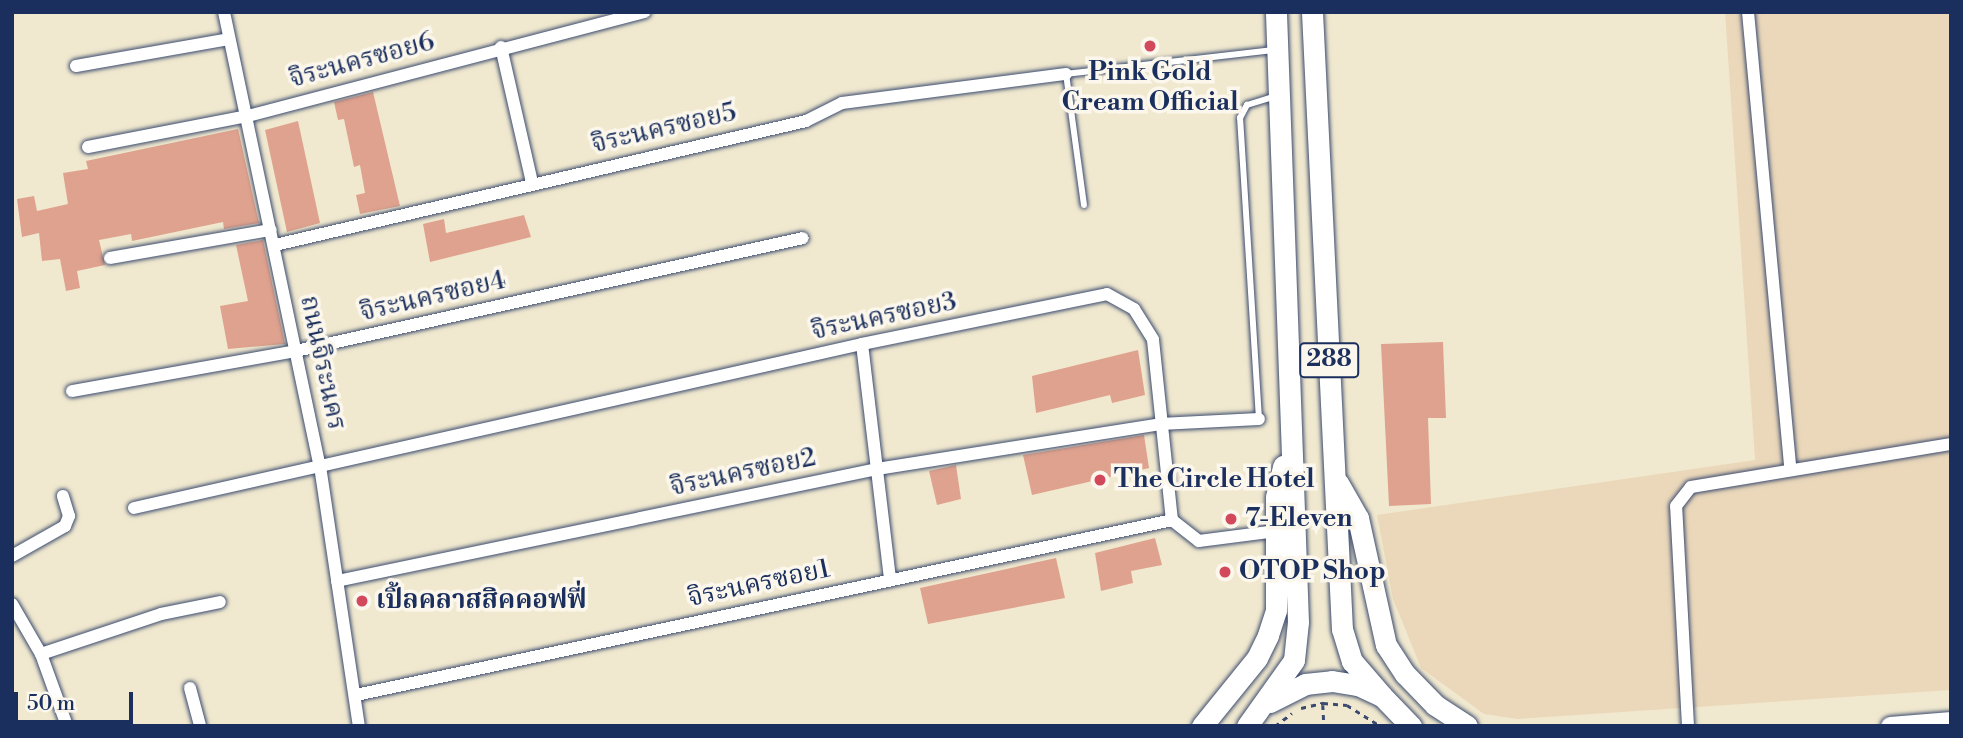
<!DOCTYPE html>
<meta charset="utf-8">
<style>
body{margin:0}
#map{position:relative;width:1963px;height:738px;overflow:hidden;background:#f1e9cf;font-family:"Libre Bodoni","Noto Serif Thai",serif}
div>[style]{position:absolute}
.built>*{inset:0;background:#ebd8ba}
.building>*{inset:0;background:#dfa28e}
.path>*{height:2.5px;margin-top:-1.25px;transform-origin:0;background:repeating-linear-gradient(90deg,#3b4b6f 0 5px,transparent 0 10px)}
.roads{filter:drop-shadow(0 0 2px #3b4b6f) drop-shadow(0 0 2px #3b4b6f)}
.lane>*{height:6px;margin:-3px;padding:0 3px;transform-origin:3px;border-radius:3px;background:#fff}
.street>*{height:12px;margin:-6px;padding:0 6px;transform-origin:6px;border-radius:6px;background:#fff}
.secondary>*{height:19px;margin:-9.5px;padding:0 9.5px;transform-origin:9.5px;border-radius:9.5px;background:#fff}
.primary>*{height:21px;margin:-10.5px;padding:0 10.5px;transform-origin:10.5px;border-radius:10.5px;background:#fff}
.dots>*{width:19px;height:19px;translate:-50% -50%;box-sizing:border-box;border:4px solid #fbf7ec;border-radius:50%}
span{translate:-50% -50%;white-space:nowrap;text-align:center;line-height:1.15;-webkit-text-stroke:7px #fbf7ec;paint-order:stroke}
.shield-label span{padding:2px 5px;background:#fbf7ec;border:2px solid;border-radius:5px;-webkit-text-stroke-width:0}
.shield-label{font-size:24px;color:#1b2f5e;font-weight:700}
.street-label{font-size:26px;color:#1b2f5e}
.poi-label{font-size:26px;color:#1b2f5e;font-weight:700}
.left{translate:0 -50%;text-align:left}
.frame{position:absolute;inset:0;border:14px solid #1b2f5e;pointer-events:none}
.scale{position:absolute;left:14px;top:692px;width:119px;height:32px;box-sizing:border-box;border:4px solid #1b2f5e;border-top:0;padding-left:9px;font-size:21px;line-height:24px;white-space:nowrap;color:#1b2f5e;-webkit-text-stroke:5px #fbf7ec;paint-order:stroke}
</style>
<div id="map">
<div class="built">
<div style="clip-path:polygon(1725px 12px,1951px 12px,1951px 690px,1518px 719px,1484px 714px,1421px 668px,1393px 599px,1377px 515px,1755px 460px)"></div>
</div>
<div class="building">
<div style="clip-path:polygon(373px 92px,400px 206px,360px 214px,356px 195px,365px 193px,360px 165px,354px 167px,344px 119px,338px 120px,334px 102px)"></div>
<div style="clip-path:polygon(298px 121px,320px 223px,287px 232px,265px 130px)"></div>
<div style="clip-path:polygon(238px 129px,259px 223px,224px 229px,223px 222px,132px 241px,131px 234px,99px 240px,105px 265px,77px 271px,80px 288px,66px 291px,60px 259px,42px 261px,39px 233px,22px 237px,17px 199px,34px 196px,37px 211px,68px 204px,63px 173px,88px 169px,86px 161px)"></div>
<div style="clip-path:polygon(524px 215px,531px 237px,430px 262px,423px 224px,444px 219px,446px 233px)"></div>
<div style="clip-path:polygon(263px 240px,285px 344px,228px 349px,220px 306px,248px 301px,236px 245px)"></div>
<div style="clip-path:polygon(1443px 342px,1446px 418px,1428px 418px,1431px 504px,1389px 506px,1381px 344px)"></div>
<div style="clip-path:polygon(1138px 350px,1145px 395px,1112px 403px,1110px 395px,1036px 413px,1032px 376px)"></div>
<div style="clip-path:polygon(1144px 435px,1149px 468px,1032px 495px,1023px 455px)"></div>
<div style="clip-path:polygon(956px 465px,961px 499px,937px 505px,929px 471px)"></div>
<div style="clip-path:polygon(1155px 538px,1162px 565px,1131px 571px,1133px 583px,1101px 591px,1095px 553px)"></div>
<div style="clip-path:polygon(1056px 558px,1065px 598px,928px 624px,920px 588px)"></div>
</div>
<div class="path">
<div style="left:1323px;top:705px;width:21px;rotate:87deg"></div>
<div style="left:1301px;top:708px;width:23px;rotate:-13deg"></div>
<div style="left:1323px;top:703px;width:24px;rotate:5deg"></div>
<div style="left:1347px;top:705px;width:40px;rotate:32deg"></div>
<div style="left:1275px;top:726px;width:21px;rotate:-37deg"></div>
</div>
<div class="roads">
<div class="lane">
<div style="left:1084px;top:205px;width:132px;rotate:-97.8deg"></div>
<div style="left:1066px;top:74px;width:208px;rotate:-6.6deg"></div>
<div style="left:1259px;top:419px;width:302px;rotate:-93.6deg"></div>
<div style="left:1240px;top:118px;width:15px;rotate:-62deg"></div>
<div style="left:1247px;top:105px;width:30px;rotate:-17deg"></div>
</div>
<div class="street">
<div style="left:224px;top:12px;width:464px;rotate:78.1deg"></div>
<div style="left:320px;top:466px;width:263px;rotate:81.5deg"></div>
<div style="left:1748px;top:12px;width:458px;rotate:84.7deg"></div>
<div style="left:501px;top:47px;width:139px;rotate:77.1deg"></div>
<div style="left:76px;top:66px;width:155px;rotate:-10deg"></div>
<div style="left:88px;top:147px;width:163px;rotate:-11deg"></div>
<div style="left:248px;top:116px;width:410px;rotate:-14.7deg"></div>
<div style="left:275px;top:245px;width:545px;rotate:-13.14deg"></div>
<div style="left:806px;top:121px;width:40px;rotate:-26.6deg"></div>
<div style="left:842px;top:103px;width:226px;rotate:-7.4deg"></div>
<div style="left:110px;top:258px;width:163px;rotate:-9.9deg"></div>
<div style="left:862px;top:344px;width:238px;rotate:83.2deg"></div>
<div style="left:72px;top:391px;width:228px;rotate:-10.1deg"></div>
<div style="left:296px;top:351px;width:519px;rotate:-12.56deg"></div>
<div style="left:134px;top:508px;width:746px;rotate:-12.7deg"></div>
<div style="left:862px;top:344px;width:250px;rotate:-11.5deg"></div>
<div style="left:1107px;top:294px;width:31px;rotate:29deg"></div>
<div style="left:1134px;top:309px;width:36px;rotate:58deg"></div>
<div style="left:1153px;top:340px;width:181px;rotate:84deg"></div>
<div style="left:1172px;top:520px;width:34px;rotate:38deg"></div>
<div style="left:1199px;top:541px;width:78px;rotate:-7.4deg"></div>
<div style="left:12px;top:556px;width:61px;rotate:-29.5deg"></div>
<div style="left:65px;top:526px;width:11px;rotate:-68deg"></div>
<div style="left:69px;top:516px;width:21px;rotate:-107deg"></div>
<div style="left:337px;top:581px;width:551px;rotate:-11.72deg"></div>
<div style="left:877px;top:469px;width:287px;rotate:-9deg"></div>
<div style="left:1160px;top:424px;width:99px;rotate:-2.9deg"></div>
<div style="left:12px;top:604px;width:58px;rotate:59.9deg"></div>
<div style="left:41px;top:654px;width:77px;rotate:70.1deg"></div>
<div style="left:41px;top:654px;width:126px;rotate:-18.4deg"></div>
<div style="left:161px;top:614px;width:60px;rotate:-11.5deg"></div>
<div style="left:190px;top:688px;width:39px;rotate:75deg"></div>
<div style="left:356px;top:695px;width:835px;rotate:-12.1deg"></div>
<div style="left:1688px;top:726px;width:220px;rotate:-93.1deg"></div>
<div style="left:1676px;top:506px;width:24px;rotate:-52deg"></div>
<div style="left:1691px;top:487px;width:264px;rotate:-9.4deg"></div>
</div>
<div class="secondary">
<div style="left:1890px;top:726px;width:61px;rotate:-4.7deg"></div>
</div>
<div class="primary">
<div style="left:1312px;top:12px;width:618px;rotate:87.22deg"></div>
<div style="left:1342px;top:629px;width:34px;rotate:73deg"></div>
<div style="left:1352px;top:661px;width:46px;rotate:49.4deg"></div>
<div style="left:1338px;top:483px;width:40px;rotate:60.3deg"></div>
<div style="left:1358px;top:518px;width:130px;rotate:77.6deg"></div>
<div style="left:1386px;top:645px;width:35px;rotate:57deg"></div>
<div style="left:1405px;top:674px;width:43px;rotate:45.9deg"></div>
<div style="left:1435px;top:705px;width:38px;rotate:33deg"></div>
<div style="left:1270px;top:702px;width:39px;rotate:-27deg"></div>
<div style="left:1305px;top:684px;width:27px;rotate:-6deg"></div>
<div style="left:1332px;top:681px;width:26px;rotate:9deg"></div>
<div style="left:1358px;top:685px;width:26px;rotate:25deg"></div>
<div style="left:1382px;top:696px;width:42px;rotate:46deg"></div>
<div style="left:1202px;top:726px;width:87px;rotate:-51deg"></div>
<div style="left:1257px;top:658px;width:25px;rotate:-64deg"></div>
<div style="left:1268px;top:635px;width:26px;rotate:-72deg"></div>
<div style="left:1276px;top:610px;width:113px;rotate:-90deg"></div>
<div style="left:1276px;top:497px;width:32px;rotate:-77deg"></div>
<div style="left:1247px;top:726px;width:81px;rotate:-54.5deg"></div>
<div style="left:1294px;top:660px;width:38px;rotate:-84deg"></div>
<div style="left:1298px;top:622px;width:610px;rotate:-92.07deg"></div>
</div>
</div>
<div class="dots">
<div style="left:1150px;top:46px;background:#d1495b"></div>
<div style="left:1100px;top:480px;background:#d1495b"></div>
<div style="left:1231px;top:519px;background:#d1495b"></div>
<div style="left:1225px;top:572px;background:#d1495b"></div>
<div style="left:362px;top:601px;background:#d1495b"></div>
</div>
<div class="shield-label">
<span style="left:1329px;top:360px">288</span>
</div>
<div class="street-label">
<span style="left:362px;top:61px;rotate:-15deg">จิระนครซอย6</span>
<span style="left:664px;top:129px;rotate:-13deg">จิระนครซอย5</span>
<span style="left:433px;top:297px;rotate:-13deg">จิระนครซอย4</span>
<span style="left:884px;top:317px;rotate:-12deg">จิระนครซอย3</span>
<span style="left:322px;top:363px;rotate:78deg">ถนนจิระนคร</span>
<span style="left:743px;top:473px;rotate:-12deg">จิระนครซอย2</span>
<span style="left:759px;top:584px;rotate:-12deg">จิระนครซอย1</span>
</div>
<div class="poi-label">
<span style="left:1150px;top:88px">Pink Gold<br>Cream Official</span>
<span class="left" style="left:1114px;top:480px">The Circle Hotel</span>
<span class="left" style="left:1245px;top:519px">7-Eleven</span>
<span class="left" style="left:1239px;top:572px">OTOP Shop</span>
<span class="left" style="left:376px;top:601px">เปิ้ลคลาสสิคคอฟฟี่</span>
</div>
<div class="frame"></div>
<div class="scale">50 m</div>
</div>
